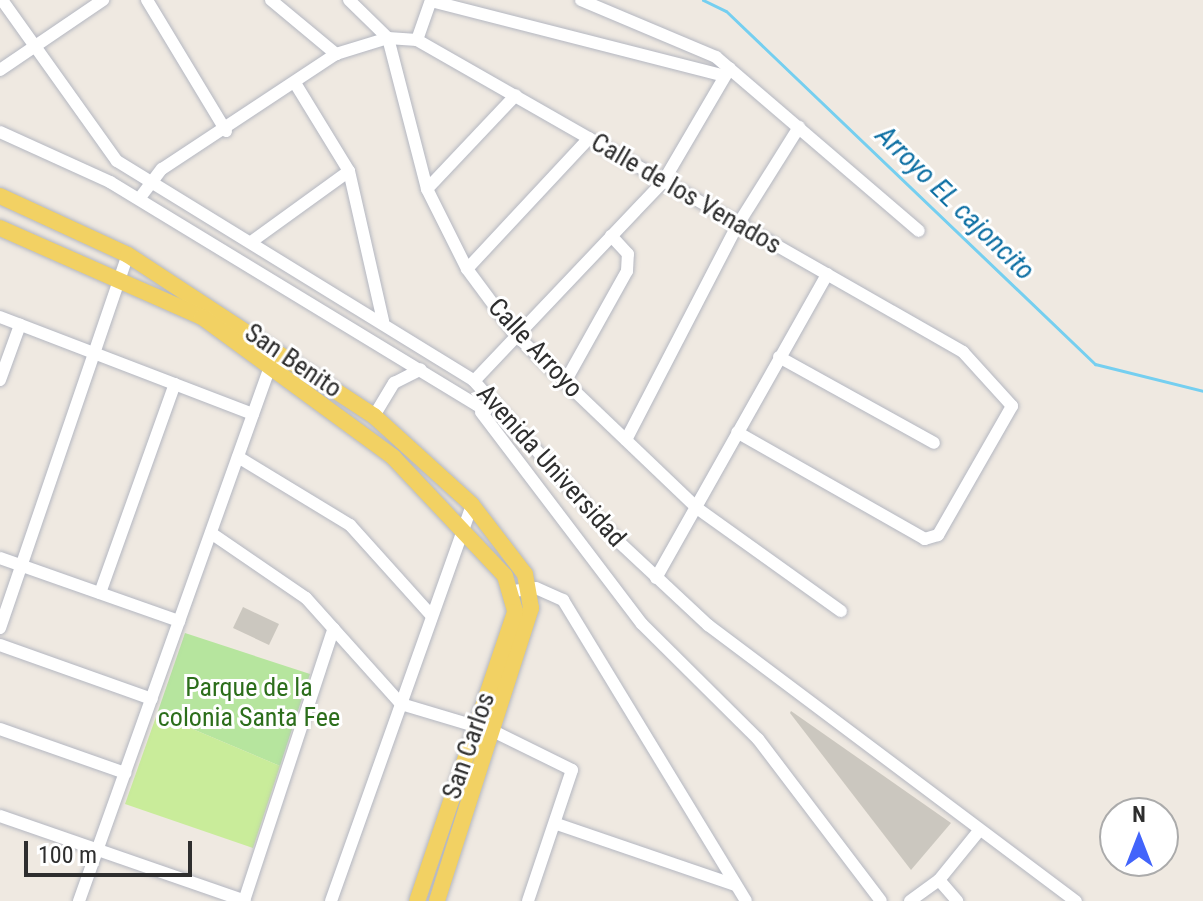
<!DOCTYPE html>
<style>
body{margin:0}
#map{position:relative;width:1203px;height:901px;overflow:hidden;background:#efe9e1;font-family:"Roboto Condensed",sans-serif}
div>[style]{position:absolute}
.green>*{inset:0;background:#b6e59e}
.pitch>*{inset:0;background:#c9ec9a}
.stream>*{height:3px;margin:-1.5px;padding:0 1.5px;transform-origin:1.5px;border-radius:1.5px;background:#75cff0}
.building>*{inset:0;background:#cbc7bf}
.roads{filter:drop-shadow(0 0 2px #b4b7c1) drop-shadow(0 0 2px #b4b7c1)}
.minor>*{height:12px;margin:-6px;padding:0 6px;transform-origin:6px;border-radius:6px;background:#fff}
.major>*{height:16px;margin:-8px;padding:0 8px;transform-origin:8px;border-radius:8px;background:#f2d163}
span{translate:-50% -50%;white-space:nowrap;text-align:center;line-height:1.15;-webkit-text-stroke:6px #fff;paint-order:stroke}
.street-label{font-size:26px;color:#2e2e2e}
.park-label{font-size:26px;color:#2c6e1b}
.water-label{font-size:28px;color:#0d6fa3;font-style:italic}
.north{position:absolute;left:1099px;top:797px;width:80px;height:80px;box-sizing:border-box;background:#fff;border:2px solid #ababab;border-radius:50%;rotate:0deg;font-size:22px;font-weight:700;line-height:32px;text-align:center;color:#2e2e2e}
.north::after{content:'';display:block;margin:auto;width:28px;height:36px;background:#4264fb;clip-path:polygon(50% 0,100% 100%,50% 72%,0 100%)}
.scale{position:absolute;left:24px;top:841px;width:168px;height:36px;box-sizing:border-box;border:4px solid #2e2e2e;border-top:0;padding-left:10px;font-size:24px;line-height:28px;white-space:nowrap;color:#2e2e2e;-webkit-text-stroke:6px #fff;paint-order:stroke}
</style>
<div id="map">
<div class="green">
<div style="clip-path:polygon(185px 633px,310px 674px,280px 766px,157px 714px)"></div>
</div>
<div class="pitch">
<div style="clip-path:polygon(157px 714px,280px 766px,253px 848px,125px 804px)"></div>
</div>
<div class="stream">
<div style="left:703px;top:0;width:25px;rotate:26deg"></div>
<div style="left:726px;top:11px;width:511px;rotate:43.73deg"></div>
<div style="left:1095px;top:364px;width:111px;rotate:14deg"></div>
</div>
<div class="building">
<div style="clip-path:polygon(243px 607px,279px 624px,269px 645px,233px 628px)"></div>
<div style="clip-path:polygon(791px 711px,951px 823px,911px 870px,790px 713px)"></div>
</div>
<div class="roads">
<div class="minor">
<div style="left:2px;top:0;width:198px;rotate:54.5deg"></div>
<div style="left:117px;top:161px;width:419px;rotate:31.6deg"></div>
<div style="left:474px;top:381px;width:217px;rotate:48deg"></div>
<div style="left:619px;top:542px;width:122px;rotate:43deg"></div>
<div style="left:708px;top:625px;width:460px;rotate:36.9deg"></div>
<div style="left:147px;top:0;width:153px;rotate:58.9deg"></div>
<div style="left:271px;top:0;width:85px;rotate:39.7deg"></div>
<div style="left:349px;top:0;width:54px;rotate:44.3deg"></div>
<div style="left:388px;top:38px;width:156px;rotate:75.5deg"></div>
<div style="left:427px;top:189px;width:89px;rotate:63.4deg"></div>
<div style="left:467px;top:269px;width:82px;rotate:53.4deg"></div>
<div style="left:516px;top:335px;width:250px;rotate:43.7deg"></div>
<div style="left:697px;top:508px;width:177px;rotate:35.6deg"></div>
<div style="left:581px;top:0;width:147px;rotate:22.9deg"></div>
<div style="left:716px;top:57px;width:267px;rotate:40.6deg"></div>
<div style="left:431px;top:1px;width:303px;rotate:14.3deg"></div>
<div style="left:417px;top:40px;width:42px;rotate:-70.7deg"></div>
<div style="left:0;top:70px;width:125px;rotate:-34.2deg"></div>
<div style="left:295px;top:83px;width:103px;rotate:58.5deg"></div>
<div style="left:349px;top:171px;width:154px;rotate:77.2deg"></div>
<div style="left:0;top:132px;width:121px;rotate:24.4deg"></div>
<div style="left:110px;top:182px;width:440px;rotate:31.3deg"></div>
<div style="left:427px;top:189px;width:129px;rotate:-46.6deg"></div>
<div style="left:139px;top:199px;width:38px;rotate:-53deg"></div>
<div style="left:162px;top:169px;width:209px;rotate:-33.5deg"></div>
<div style="left:336px;top:54px;width:54px;rotate:-17.1deg"></div>
<div style="left:388px;top:38px;width:29px;rotate:4deg"></div>
<div style="left:417px;top:40px;width:629px;rotate:29.74deg"></div>
<div style="left:963px;top:352px;width:73px;rotate:47.8deg"></div>
<div style="left:1012px;top:406px;width:149px;rotate:119.8deg"></div>
<div style="left:938px;top:535px;width:14px;rotate:163deg"></div>
<div style="left:925px;top:539px;width:216px;rotate:-150.4deg"></div>
<div style="left:251px;top:242px;width:121px;rotate:-35.9deg"></div>
<div style="left:467px;top:269px;width:179px;rotate:-47deg"></div>
<div style="left:0;top:317px;width:271px;rotate:21deg"></div>
<div style="left:779px;top:357px;width:177px;rotate:29deg"></div>
<div style="left:0;top:380px;width:59px;rotate:-70deg"></div>
<div style="left:474px;top:381px;width:274px;rotate:-46.5deg"></div>
<div style="left:663px;top:182px;width:132px;rotate:-59.6deg"></div>
<div style="left:565px;top:382px;width:127px;rotate:-60.8deg"></div>
<div style="left:627px;top:271px;width:17px;rotate:-87deg"></div>
<div style="left:628px;top:254px;width:25px;rotate:-133deg"></div>
<div style="left:481px;top:412px;width:266px;rotate:52.8deg"></div>
<div style="left:642px;top:624px;width:163px;rotate:44.8deg"></div>
<div style="left:758px;top:739px;width:203px;rotate:52.8deg"></div>
<div style="left:374px;top:416px;width:39px;rotate:-59deg"></div>
<div style="left:394px;top:383px;width:30px;rotate:-27deg"></div>
<div style="left:626px;top:440px;width:241px;rotate:-62.6deg"></div>
<div style="left:737px;top:226px;width:117px;rotate:-57.9deg"></div>
<div style="left:238px;top:457px;width:131px;rotate:31.3deg"></div>
<div style="left:350px;top:525px;width:122px;rotate:48deg"></div>
<div style="left:211px;top:533px;width:115px;rotate:34.4deg"></div>
<div style="left:306px;top:598px;width:142px;rotate:48.1deg"></div>
<div style="left:401px;top:704px;width:77px;rotate:16.6deg"></div>
<div style="left:0;top:558px;width:190px;rotate:19.4deg"></div>
<div style="left:656px;top:578px;width:349px;rotate:-60.6deg"></div>
<div style="left:513px;top:591px;width:23px;rotate:-7deg"></div>
<div style="left:536px;top:588px;width:30px;rotate:24deg"></div>
<div style="left:563px;top:600px;width:352px;rotate:58.7deg"></div>
<div style="left:100px;top:593px;width:222px;rotate:-70.3deg"></div>
<div style="left:0;top:628px;width:394px;rotate:-71.1deg"></div>
<div style="left:0;top:645px;width:161px;rotate:19.6deg"></div>
<div style="left:0;top:729px;width:133px;rotate:19.4deg"></div>
<div style="left:493px;top:731px;width:88px;rotate:26.3deg"></div>
<div style="left:572px;top:770px;width:138px;rotate:108.6deg"></div>
<div style="left:0;top:816px;width:259px;rotate:19.1deg"></div>
<div style="left:557px;top:824px;width:188px;rotate:18.9deg"></div>
<div style="left:939px;top:880px;width:28px;rotate:49deg"></div>
<div style="left:79px;top:901px;width:573px;rotate:-70.33deg"></div>
<div style="left:244px;top:901px;width:287px;rotate:-71.8deg"></div>
<div style="left:331px;top:901px;width:420px;rotate:-70.4deg"></div>
<div style="left:910px;top:901px;width:36px;rotate:-36deg"></div>
<div style="left:939px;top:880px;width:62px;rotate:-50.9deg"></div>
</div>
<div class="major">
<div style="left:0;top:196px;width:141px;rotate:24.7deg"></div>
<div style="left:128px;top:255px;width:294px;rotate:33.2deg"></div>
<div style="left:374px;top:416px;width:132px;rotate:42.2deg"></div>
<div style="left:472px;top:505px;width:87px;rotate:52.5deg"></div>
<div style="left:525px;top:574px;width:35px;rotate:80deg"></div>
<div style="left:531px;top:608px;width:308px;rotate:107.8deg"></div>
<div style="left:0;top:228px;width:221px;rotate:23.8deg"></div>
<div style="left:202px;top:317px;width:237px;rotate:36.2deg"></div>
<div style="left:393px;top:457px;width:163px;rotate:46.7deg"></div>
<div style="left:505px;top:576px;width:37px;rotate:74deg"></div>
<div style="left:515px;top:612px;width:305px;rotate:108.7deg"></div>
</div>
</div>
<div class="street-label">
<span style="left:686px;top:194px;rotate:30deg">Calle de los Venados</span>
<span style="left:535px;top:348px;rotate:47deg">Calle Arroyo</span>
<span style="left:293px;top:361px;rotate:34deg">San Benito</span>
<span style="left:551px;top:466px;rotate:48deg">Avenida Universidad</span>
<span style="left:469px;top:746px;rotate:-71deg">San Carlos</span>
</div>
<div class="park-label">
<span style="left:249px;top:703px">Parque de la<br>colonia Santa Fee</span>
</div>
<div class="water-label">
<span style="left:955px;top:203px;rotate:44deg">Arroyo EL cajoncito</span>
</div>
<div class="north">N</div>
<div class="scale">100 m</div>
</div>
